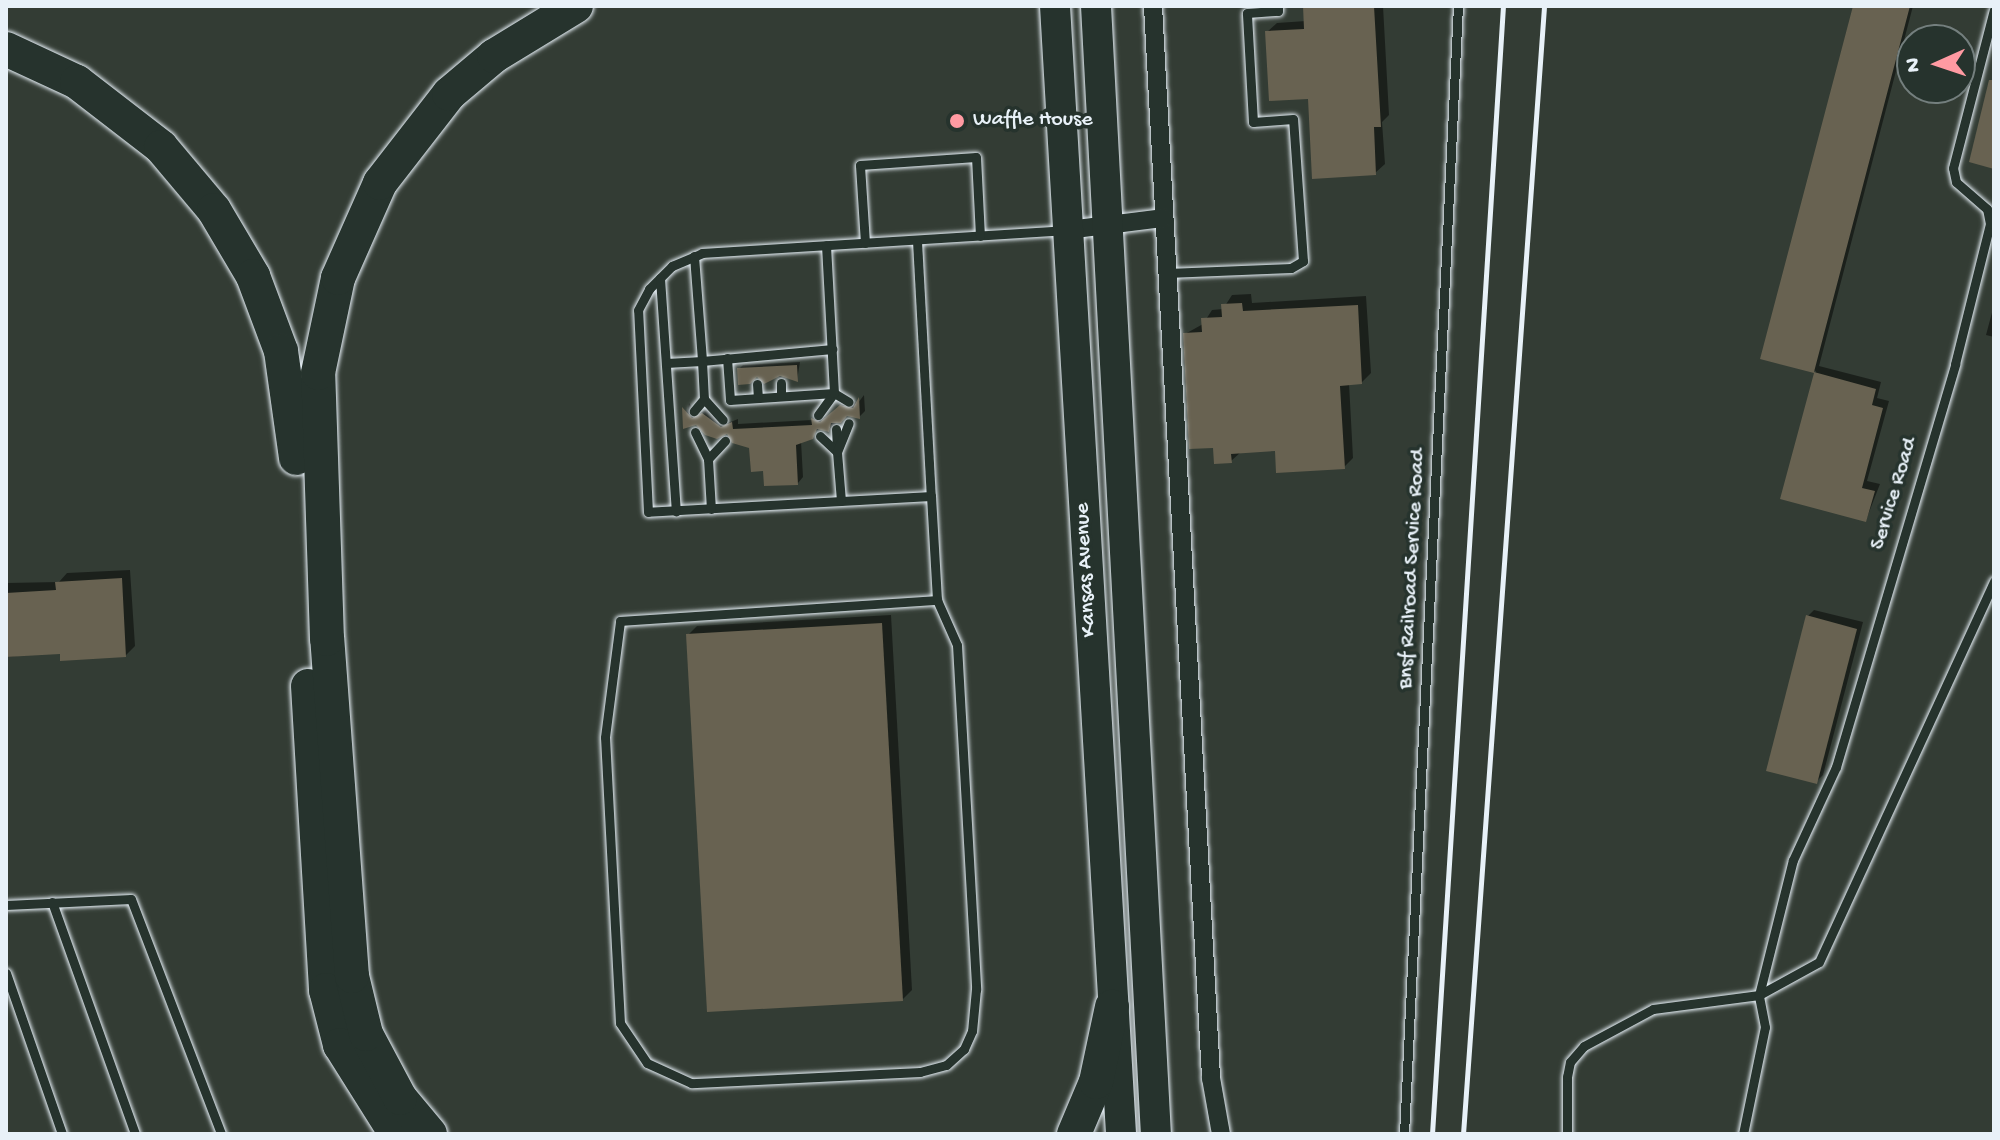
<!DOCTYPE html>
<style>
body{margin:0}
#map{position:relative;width:2000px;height:1140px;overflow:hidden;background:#333c34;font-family:"Gochi Hand",sans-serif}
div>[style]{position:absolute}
.shadow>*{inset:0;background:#0007}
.building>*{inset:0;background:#686251}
.roads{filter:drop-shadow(0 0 2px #e8f1f8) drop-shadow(0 0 2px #e8f1f8)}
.service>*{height:9px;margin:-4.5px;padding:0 4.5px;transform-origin:4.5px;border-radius:4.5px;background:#26332d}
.minor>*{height:18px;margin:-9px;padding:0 9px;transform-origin:9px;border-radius:9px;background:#26332d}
.primary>*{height:30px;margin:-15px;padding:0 15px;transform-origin:15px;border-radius:15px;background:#26332d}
.motorway>*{height:34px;margin:-17px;padding:0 17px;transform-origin:17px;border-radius:17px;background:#26332d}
.rail>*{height:5px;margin:-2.5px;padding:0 2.5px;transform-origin:2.5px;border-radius:2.5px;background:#e8f1f8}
.dots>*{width:22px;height:22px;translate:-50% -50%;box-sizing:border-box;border:4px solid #26332d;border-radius:50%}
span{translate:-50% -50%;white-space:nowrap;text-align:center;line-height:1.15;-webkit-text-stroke:7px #26332d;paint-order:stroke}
.poi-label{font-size:22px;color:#e8f1f8}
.left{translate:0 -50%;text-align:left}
.street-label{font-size:22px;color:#e8f1f8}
.frame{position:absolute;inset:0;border:8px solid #e8f1f8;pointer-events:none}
.north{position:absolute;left:1896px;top:24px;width:80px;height:80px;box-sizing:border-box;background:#26332d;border:2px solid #747f7e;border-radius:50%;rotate:267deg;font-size:22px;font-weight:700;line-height:32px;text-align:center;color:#e8f1f8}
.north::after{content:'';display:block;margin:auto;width:28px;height:36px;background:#ff9aa2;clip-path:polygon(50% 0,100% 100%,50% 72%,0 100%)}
</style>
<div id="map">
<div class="shadow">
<div style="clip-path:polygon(1305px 6px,1383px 6px,1389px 115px,1382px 122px,1385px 164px,1375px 173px,1310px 97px,1267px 32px,1277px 23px,1306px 21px)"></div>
<div style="clip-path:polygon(1855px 6px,1913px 6px,1819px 366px,1881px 382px,1877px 398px,1889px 401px,1867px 481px,1880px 484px,1866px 520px,1782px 497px,1816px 371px,1763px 357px)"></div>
<div style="clip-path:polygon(1251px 294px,1252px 303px,1366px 296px,1371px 373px,1362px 382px,1349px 383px,1353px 458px,1344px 467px,1277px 449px,1241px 452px,1231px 461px,1215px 445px,1185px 334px,1203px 324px,1212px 310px,1223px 309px,1232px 295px)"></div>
<div style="clip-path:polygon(1994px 305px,1994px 337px,1986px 335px)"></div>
<div style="clip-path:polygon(800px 362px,797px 380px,739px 369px,743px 365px)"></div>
<div style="clip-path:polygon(864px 395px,865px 411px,859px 417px,847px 414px,828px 430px,820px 428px,801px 441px,803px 477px,798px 483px,765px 469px,751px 446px,728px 431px,697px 422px,685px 426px,689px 403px,698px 414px,709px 408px,728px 423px,738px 419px,738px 424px,812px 420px,819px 414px,828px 418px,847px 401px,858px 403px)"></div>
<div style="clip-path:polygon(130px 570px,135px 646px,126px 655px,62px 652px,6px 657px,6px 583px,59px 582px,67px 573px)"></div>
<div style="clip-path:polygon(1814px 610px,1863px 622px,1823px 775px,1816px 782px,1808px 616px)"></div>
<div style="clip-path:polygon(891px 615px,912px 990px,903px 999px,688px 635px,697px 626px)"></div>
</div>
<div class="building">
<div style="clip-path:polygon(1303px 6px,1374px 6px,1381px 127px,1374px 127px,1376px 175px,1312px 179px,1308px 99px,1269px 101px,1265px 31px,1304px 29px)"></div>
<div style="clip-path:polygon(1853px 6px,1910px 6px,1814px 372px,1876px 389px,1872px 405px,1883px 408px,1862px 488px,1875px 491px,1866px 522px,1780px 499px,1814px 373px,1760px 359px)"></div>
<div style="clip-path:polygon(1989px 80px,1994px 80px,1994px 169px,1969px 162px)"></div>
<div style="clip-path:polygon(1242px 303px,1243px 311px,1358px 305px,1362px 384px,1340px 386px,1345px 469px,1276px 473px,1275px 451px,1231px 454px,1232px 463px,1214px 464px,1213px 448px,1189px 449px,1183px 333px,1202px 332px,1201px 318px,1222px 317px,1221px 304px)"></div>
<div style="clip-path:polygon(797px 365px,798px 382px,780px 376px,764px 384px,757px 377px,750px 384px,738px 385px,737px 368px)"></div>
<div style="clip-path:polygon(859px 397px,860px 419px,847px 416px,841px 423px,831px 423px,829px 432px,817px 429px,813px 439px,796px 445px,798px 485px,764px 486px,763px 471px,751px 472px,749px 448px,732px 443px,727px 434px,717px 439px,705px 435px,696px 425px,683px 429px,682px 407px,692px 418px,702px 413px,721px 427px,732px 422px,733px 429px,812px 425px,811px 418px,820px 422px,840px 405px,853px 408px)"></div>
<div style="clip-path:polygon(122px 578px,126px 657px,60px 661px,60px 654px,6px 657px,6px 593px,56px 590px,55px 582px)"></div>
<div style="clip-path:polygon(1806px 615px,1857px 629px,1817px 784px,1766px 771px)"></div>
<div style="clip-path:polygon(882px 623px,903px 1001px,707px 1012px,686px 634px)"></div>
</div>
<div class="roads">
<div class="service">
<div style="left:917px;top:241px;width:255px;rotate:86.9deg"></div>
<div style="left:931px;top:496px;width:283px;rotate:176.8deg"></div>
<div style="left:648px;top:512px;width:202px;rotate:-92.8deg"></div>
<div style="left:638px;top:310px;width:24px;rotate:-62deg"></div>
<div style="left:649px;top:289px;width:33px;rotate:-45deg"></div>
<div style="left:672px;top:266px;width:33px;rotate:-23deg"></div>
<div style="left:702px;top:253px;width:362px;rotate:-3.6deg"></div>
<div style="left:865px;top:243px;width:78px;rotate:-93.7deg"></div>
<div style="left:860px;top:165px;width:116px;rotate:-3.9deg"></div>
<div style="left:976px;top:157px;width:79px;rotate:87.1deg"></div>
<div style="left:694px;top:256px;width:105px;rotate:85.6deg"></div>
<div style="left:702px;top:361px;width:131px;rotate:-5.3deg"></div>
<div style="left:1167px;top:273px;width:124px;rotate:-2.3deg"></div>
<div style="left:1291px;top:268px;width:14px;rotate:-30deg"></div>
<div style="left:1303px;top:261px;width:142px;rotate:-94deg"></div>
<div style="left:1293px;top:119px;width:40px;rotate:175.7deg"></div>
<div style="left:1253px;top:122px;width:109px;rotate:-93.2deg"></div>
<div style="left:1247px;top:13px;width:31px;rotate:-4deg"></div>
<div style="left:1278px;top:11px;width:5px;rotate:-90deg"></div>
<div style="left:660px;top:278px;width:234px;rotate:86.1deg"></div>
<div style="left:727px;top:358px;width:42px;rotate:85.9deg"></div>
<div style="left:730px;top:400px;width:104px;rotate:-3.9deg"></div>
<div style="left:834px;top:393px;width:17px;rotate:31deg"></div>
<div style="left:666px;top:363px;width:36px;rotate:-3deg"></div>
<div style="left:702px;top:361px;width:38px;rotate:87deg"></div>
<div style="left:704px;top:399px;width:16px;rotate:130deg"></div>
<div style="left:781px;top:383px;width:13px;rotate:90deg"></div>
<div style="left:757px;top:384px;width:14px;rotate:86deg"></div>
<div style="left:704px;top:399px;width:28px;rotate:48deg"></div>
<div style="left:818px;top:415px;width:27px;rotate:-54deg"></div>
<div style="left:834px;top:393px;width:148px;rotate:-93.1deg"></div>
<div style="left:836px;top:429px;width:19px;rotate:87deg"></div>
<div style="left:695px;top:432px;width:30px;rotate:64deg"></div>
<div style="left:708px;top:459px;width:50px;rotate:86.6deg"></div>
<div style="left:820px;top:436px;width:23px;rotate:43deg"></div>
<div style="left:837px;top:452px;width:49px;rotate:85.3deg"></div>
<div style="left:837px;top:452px;width:31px;rotate:-68deg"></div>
<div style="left:708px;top:459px;width:25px;rotate:-47deg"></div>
<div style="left:931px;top:496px;width:104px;rotate:86.7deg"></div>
<div style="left:937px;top:600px;width:49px;rotate:66deg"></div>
<div style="left:957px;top:645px;width:345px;rotate:86.8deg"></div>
<div style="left:976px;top:989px;width:42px;rotate:95.4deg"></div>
<div style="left:972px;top:1031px;width:20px;rotate:114deg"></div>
<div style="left:964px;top:1049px;width:24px;rotate:138deg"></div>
<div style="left:946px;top:1065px;width:27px;rotate:165deg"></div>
<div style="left:920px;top:1072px;width:229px;rotate:177.2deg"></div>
<div style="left:691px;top:1083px;width:48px;rotate:-155.6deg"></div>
<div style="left:647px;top:1063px;width:48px;rotate:-124deg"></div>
<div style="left:620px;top:1023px;width:286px;rotate:-93deg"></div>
<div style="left:605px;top:737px;width:117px;rotate:-82.6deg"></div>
<div style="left:620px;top:621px;width:318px;rotate:-3.8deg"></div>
<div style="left:52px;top:902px;width:246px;rotate:70.3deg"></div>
<div style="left:6px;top:905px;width:125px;rotate:-2.7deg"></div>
<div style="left:131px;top:899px;width:252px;rotate:69deg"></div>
<div style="left:6px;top:973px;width:170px;rotate:70.8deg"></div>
<div style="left:1404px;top:1134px;width:1129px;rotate:-87.26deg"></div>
<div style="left:1567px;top:1134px;width:57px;rotate:-90deg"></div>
<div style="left:1567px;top:1077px;width:15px;rotate:-79deg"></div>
<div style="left:1570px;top:1062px;width:21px;rotate:-49deg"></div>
<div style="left:1584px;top:1046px;width:78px;rotate:-28.2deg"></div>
<div style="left:1653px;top:1009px;width:107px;rotate:-7.5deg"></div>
<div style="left:1759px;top:995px;width:68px;rotate:-28.8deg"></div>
<div style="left:1819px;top:962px;width:419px;rotate:-65.3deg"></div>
<div style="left:1743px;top:1134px;width:109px;rotate:-78.4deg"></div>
<div style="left:1765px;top:1027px;width:33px;rotate:-101deg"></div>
<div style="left:1759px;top:995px;width:139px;rotate:-75.9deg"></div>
<div style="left:1793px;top:860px;width:102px;rotate:-65.2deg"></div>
<div style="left:1836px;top:767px;width:420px;rotate:-73.5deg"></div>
<div style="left:1955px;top:364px;width:144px;rotate:-76deg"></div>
<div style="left:1990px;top:224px;width:15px;rotate:-101deg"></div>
<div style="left:1987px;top:209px;width:41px;rotate:-138.9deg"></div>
<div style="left:1956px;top:182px;width:14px;rotate:-102deg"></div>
<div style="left:1953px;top:168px;width:163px;rotate:-75.5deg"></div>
</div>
<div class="minor">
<div style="left:1153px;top:6px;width:1074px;rotate:86.9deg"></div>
<div style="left:1211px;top:1078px;width:57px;rotate:79.9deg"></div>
<div style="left:1068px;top:230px;width:96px;rotate:-7.2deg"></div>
</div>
<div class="primary">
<div style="left:1055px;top:6px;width:1130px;rotate:86.65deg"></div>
<div style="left:1096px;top:6px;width:1130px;rotate:86.96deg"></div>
</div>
<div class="motorway">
<div style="left:6px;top:49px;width:78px;rotate:24.9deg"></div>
<div style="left:77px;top:82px;width:106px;rotate:37.7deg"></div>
<div style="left:161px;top:147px;width:82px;rotate:49.9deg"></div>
<div style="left:214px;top:210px;width:77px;rotate:59.4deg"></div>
<div style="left:253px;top:276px;width:80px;rotate:69.5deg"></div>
<div style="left:281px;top:351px;width:108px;rotate:82deg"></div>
<div style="left:308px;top:686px;width:305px;rotate:86.6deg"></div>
<div style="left:326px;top:990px;width:57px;rotate:75.7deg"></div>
<div style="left:340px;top:1045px;width:105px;rotate:57.8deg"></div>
<div style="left:430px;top:1134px;width:47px;rotate:-129.8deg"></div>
<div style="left:400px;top:1098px;width:72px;rotate:-118deg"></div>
<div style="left:366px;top:1034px;width:60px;rotate:-103.6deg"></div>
<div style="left:352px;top:976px;width:338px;rotate:-94.2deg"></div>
<div style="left:327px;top:639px;width:266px;rotate:-91.9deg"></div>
<div style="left:318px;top:373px;width:97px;rotate:-78.1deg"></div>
<div style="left:338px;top:278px;width:104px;rotate:-66.1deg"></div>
<div style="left:380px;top:183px;width:113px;rotate:-52.2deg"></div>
<div style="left:449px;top:94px;width:59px;rotate:-40.2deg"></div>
<div style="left:494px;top:56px;width:96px;rotate:-31.4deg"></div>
<div style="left:1074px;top:1134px;width:56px;rotate:-67.1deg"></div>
<div style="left:1096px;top:1082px;width:77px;rotate:-78deg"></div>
</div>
</div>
<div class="rail">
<div style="left:1432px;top:1134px;width:1130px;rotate:-86.4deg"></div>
<div style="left:1463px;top:1134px;width:1131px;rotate:-85.89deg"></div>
</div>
<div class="dots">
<div style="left:957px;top:121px;background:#ff9aa2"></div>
</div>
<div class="poi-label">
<span class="left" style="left:973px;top:121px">Waffle House</span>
</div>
<div class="street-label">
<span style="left:1895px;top:494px;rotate:-73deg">Service Road</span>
<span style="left:1413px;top:569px;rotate:-87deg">Bnsf Railroad Service Road</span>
<span style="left:1087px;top:570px;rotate:-93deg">Kansas Avenue</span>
</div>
<div class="frame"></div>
<div class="north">N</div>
</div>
